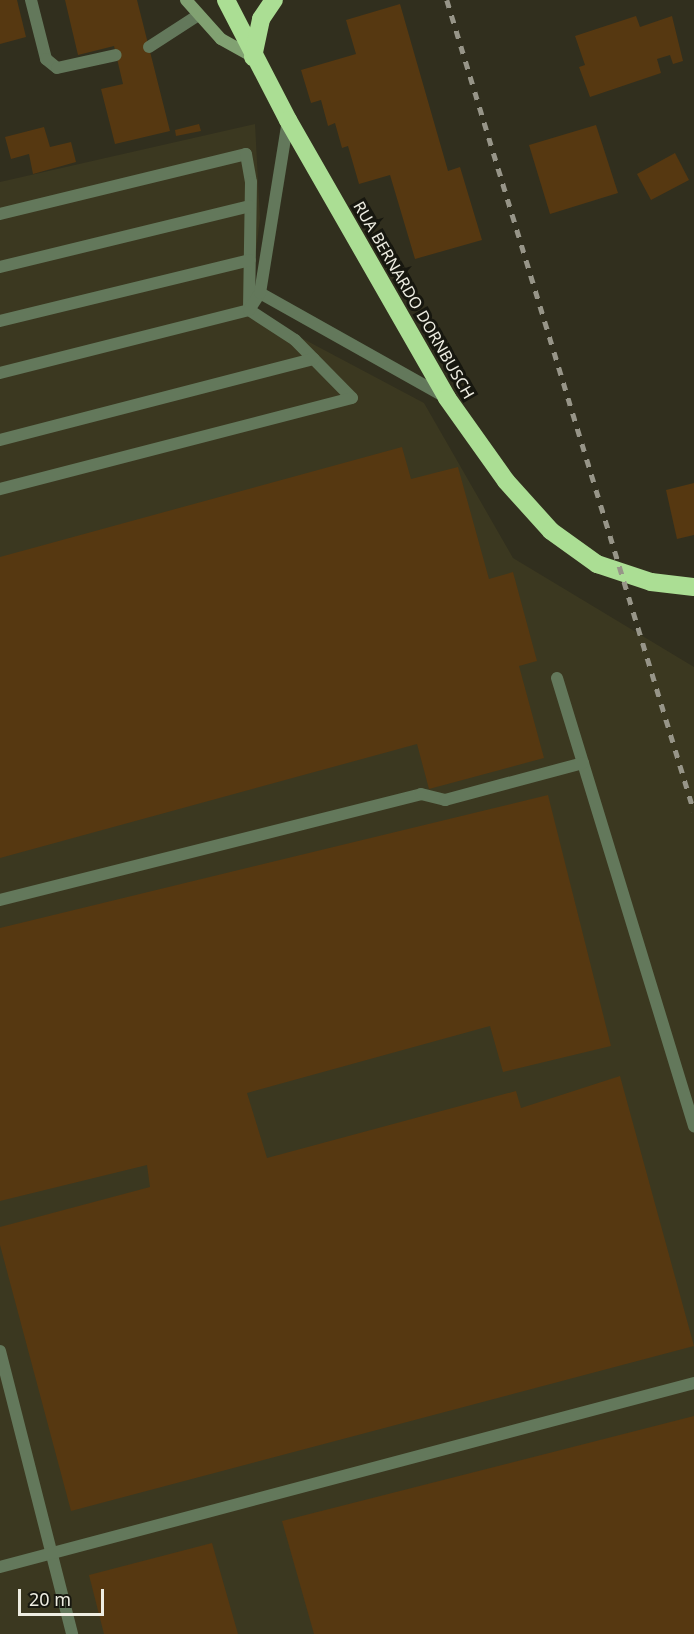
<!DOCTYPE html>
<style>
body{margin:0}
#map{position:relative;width:694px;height:1634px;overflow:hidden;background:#312f1e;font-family:"Noto Sans",sans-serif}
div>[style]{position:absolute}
.built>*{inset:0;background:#3b3820}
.building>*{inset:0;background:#563811}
.lane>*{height:12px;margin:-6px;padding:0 6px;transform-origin:6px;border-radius:6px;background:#63785b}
.secondary>*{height:12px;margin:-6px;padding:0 6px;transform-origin:6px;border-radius:6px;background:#81a172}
.highway>*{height:18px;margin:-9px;padding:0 9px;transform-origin:9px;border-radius:9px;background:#abde94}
.rail>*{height:4.5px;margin-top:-2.25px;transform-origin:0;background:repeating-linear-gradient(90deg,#979588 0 8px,transparent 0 16px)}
span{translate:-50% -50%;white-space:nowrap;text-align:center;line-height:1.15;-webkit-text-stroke:6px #17170f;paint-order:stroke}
.street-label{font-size:16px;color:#eeede2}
.scale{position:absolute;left:18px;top:1589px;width:86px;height:27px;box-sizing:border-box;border:3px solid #eeede2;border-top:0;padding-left:8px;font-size:18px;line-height:21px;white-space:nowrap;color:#eeede2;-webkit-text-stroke:4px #17170f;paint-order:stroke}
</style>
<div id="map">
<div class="built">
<div style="clip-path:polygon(255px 124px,260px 218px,249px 310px,424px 403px,513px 558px,694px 667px,694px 1634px,0 1634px,0 182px)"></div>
</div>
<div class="building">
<div style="clip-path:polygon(0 0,17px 0,26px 37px,0 44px)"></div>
<div style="clip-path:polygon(65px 0,137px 0,170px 131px,115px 144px,101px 89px,123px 84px,114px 46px,78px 55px)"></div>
<div style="clip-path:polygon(400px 4px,448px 171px,460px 167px,482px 240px,415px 259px,390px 175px,359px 184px,348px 146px,342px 148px,335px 123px,328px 126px,321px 100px,311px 103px,301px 70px,356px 54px,346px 20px)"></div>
<div style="clip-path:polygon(636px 16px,640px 27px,672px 16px,683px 61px,673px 64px,670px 55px,657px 59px,661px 73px,590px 97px,579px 67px,585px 65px,575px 36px)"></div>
<div style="clip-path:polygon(199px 124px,201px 131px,176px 136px,175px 130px)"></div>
<div style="clip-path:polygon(596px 125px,618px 193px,550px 214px,529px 145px)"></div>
<div style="clip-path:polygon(44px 127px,50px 147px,71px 142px,76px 162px,33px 174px,29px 154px,11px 159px,5px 137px)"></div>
<div style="clip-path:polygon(675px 153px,689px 180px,651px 200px,637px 174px)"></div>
<div style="clip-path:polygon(402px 447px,411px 479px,458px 467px,489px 579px,513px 572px,537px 661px,519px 666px,544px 758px,429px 789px,417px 744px,0 858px,0 557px)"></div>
<div style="clip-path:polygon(694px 483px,694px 535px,677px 539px,666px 490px)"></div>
<div style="clip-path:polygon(548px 795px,611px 1046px,503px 1072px,490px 1026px,247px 1093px,267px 1158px,516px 1091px,521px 1108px,620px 1076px,694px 1346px,71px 1511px,0 1245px,0 1227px,150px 1187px,147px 1165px,0 1201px,0 928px)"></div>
<div style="clip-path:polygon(694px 1416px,694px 1634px,314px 1634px,282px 1521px)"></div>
<div style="clip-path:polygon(212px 1543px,238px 1634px,104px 1634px,89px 1575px)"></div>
</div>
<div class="lane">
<div style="left:31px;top:0;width:61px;rotate:75.7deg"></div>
<div style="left:46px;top:59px;width:14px;rotate:39deg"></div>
<div style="left:57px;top:68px;width:60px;rotate:-12.4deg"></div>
<div style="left:149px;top:47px;width:57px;rotate:-32.9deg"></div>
<div style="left:0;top:214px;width:253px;rotate:-13.7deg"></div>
<div style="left:246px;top:154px;width:28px;rotate:80deg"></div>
<div style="left:251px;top:182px;width:128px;rotate:90.9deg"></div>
<div style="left:249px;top:310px;width:55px;rotate:33.1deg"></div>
<div style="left:295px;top:340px;width:81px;rotate:45.5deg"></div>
<div style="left:352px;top:398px;width:364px;rotate:165.5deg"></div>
<div style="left:0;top:267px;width:257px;rotate:-13.7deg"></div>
<div style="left:260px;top:293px;width:212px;rotate:29.3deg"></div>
<div style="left:0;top:321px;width:257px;rotate:-13.7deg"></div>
<div style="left:0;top:373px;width:257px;rotate:-14.2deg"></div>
<div style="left:249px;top:310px;width:20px;rotate:-57deg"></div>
<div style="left:260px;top:293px;width:175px;rotate:-80.8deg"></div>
<div style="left:0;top:440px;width:324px;rotate:-14.5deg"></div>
<div style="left:557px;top:678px;width:469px;rotate:73deg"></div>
<div style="left:0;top:900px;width:434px;rotate:-14.1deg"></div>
<div style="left:421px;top:794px;width:25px;rotate:14deg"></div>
<div style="left:445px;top:800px;width:143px;rotate:-15deg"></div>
<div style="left:0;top:1351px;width:292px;rotate:75.7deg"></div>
<div style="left:0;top:1567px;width:718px;rotate:-14.85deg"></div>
</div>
<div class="secondary">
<div style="left:186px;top:0;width:52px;rotate:48.1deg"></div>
<div style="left:221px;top:39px;width:37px;rotate:29deg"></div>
</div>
<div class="highway">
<div style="left:226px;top:0;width:135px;rotate:62.7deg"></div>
<div style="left:288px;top:120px;width:320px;rotate:60.2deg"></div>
<div style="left:447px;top:398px;width:102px;rotate:54.6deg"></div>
<div style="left:506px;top:481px;width:67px;rotate:48deg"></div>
<div style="left:551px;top:531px;width:57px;rotate:35.7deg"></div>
<div style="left:597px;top:564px;width:57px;rotate:18.4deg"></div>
<div style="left:651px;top:582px;width:43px;rotate:6.6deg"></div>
<div style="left:253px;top:57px;width:39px;rotate:-78deg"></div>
<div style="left:261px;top:19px;width:23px;rotate:-56deg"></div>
</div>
<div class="rail">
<div style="left:447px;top:0;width:848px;rotate:73.06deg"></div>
</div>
<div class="street-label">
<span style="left:414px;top:300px;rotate:60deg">RUA BERNARDO DORNBUSCH</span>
</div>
<div class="scale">20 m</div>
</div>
